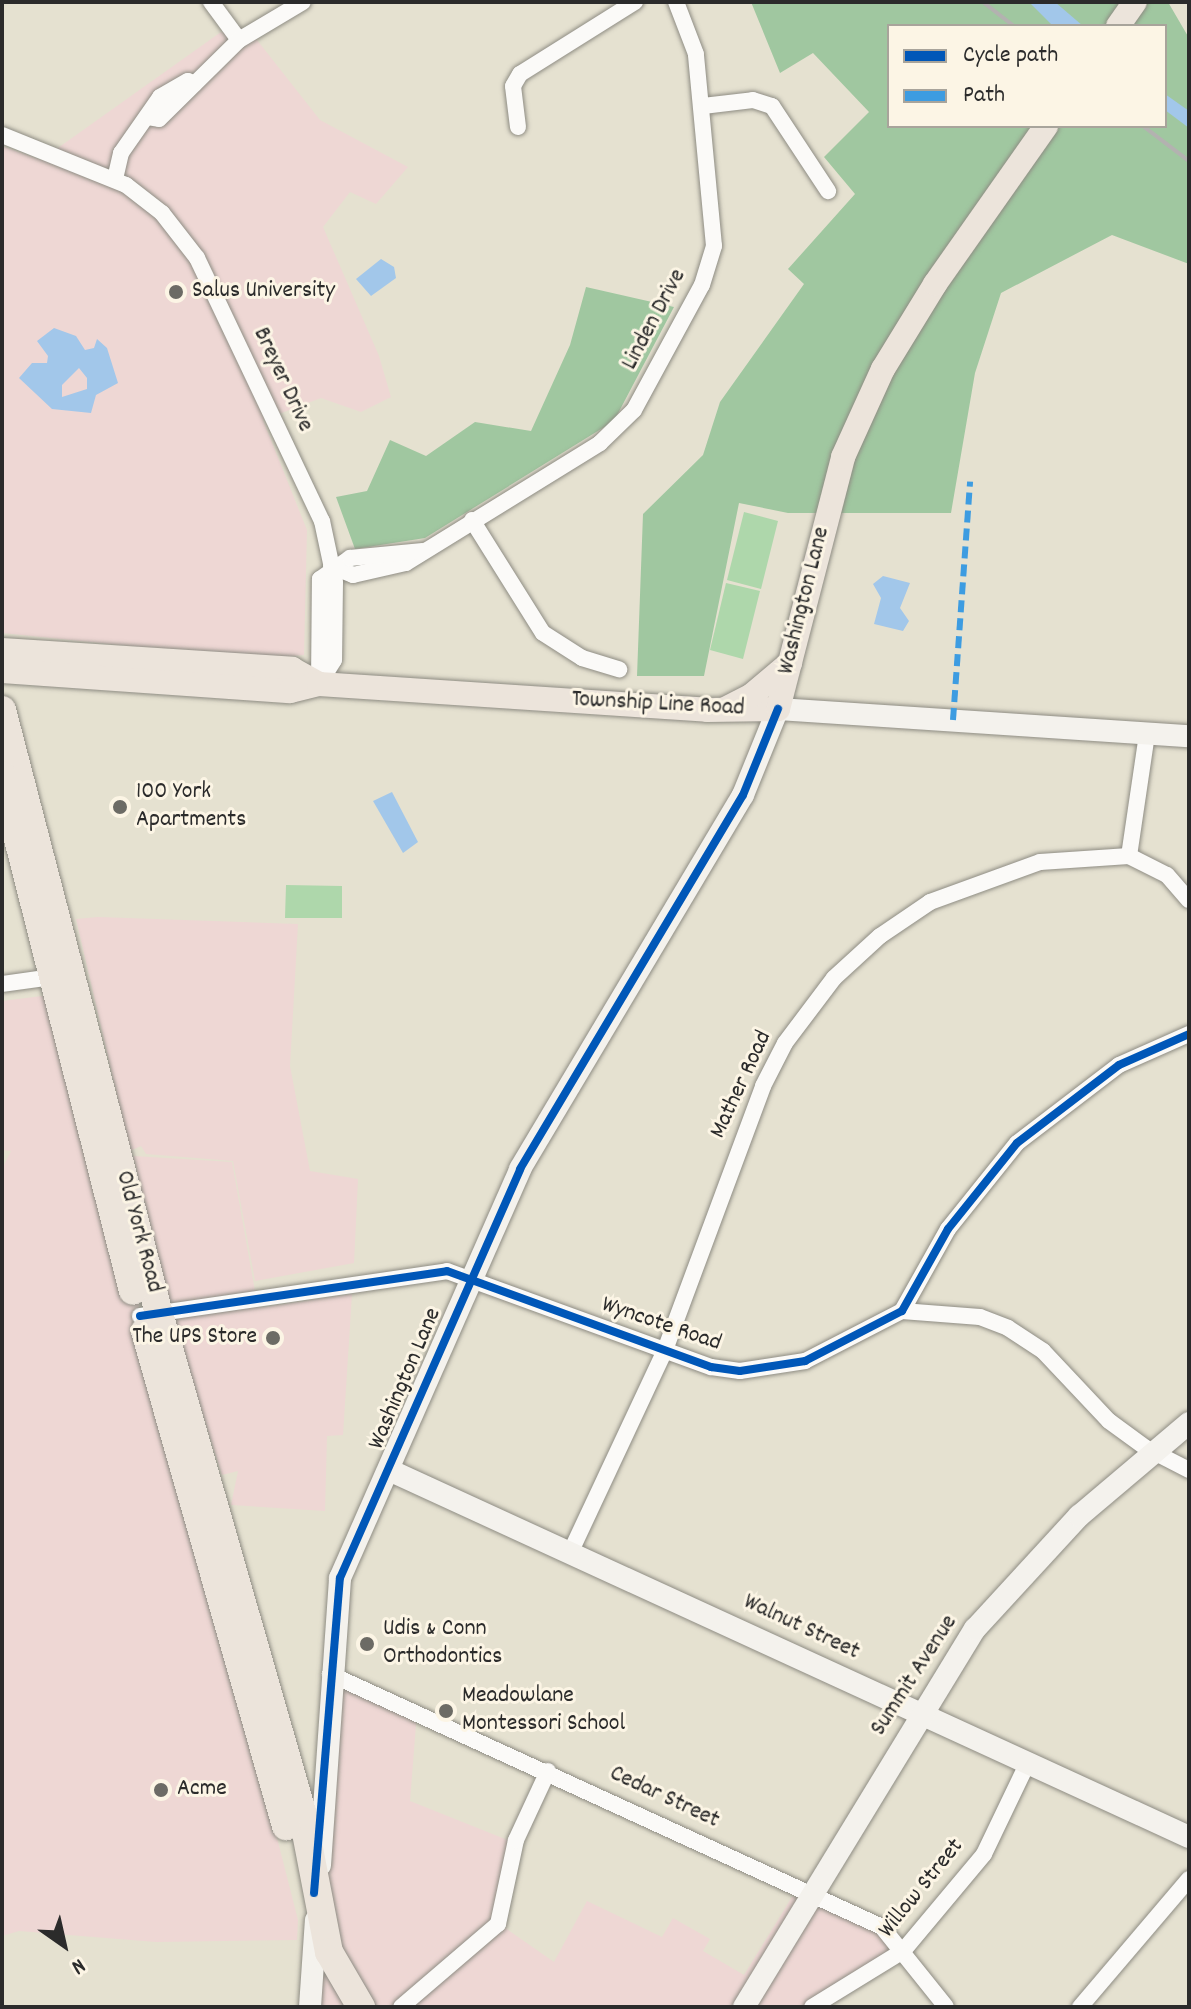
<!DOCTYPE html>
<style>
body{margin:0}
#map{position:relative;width:1191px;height:2009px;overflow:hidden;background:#e5e1d0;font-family:Dekko,sans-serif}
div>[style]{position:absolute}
.built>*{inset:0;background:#eed7d4}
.green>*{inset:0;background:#aed7ab}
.forest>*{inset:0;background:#a0c7a0}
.water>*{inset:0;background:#a2c7ea}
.roads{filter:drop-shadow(0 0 2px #8e8c83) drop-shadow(0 0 2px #8e8c83)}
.street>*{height:16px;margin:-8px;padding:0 8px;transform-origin:8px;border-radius:8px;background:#fbfaf8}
.secondary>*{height:22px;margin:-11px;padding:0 11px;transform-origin:11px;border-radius:11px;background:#f4f2ed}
.primary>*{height:24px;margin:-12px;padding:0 12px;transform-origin:12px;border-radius:12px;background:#ece4db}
.highway>*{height:28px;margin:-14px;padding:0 14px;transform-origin:14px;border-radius:14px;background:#ece4db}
.rail>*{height:4px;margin:-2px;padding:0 2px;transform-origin:2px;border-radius:2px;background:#b3b2b0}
.quiet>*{height:6px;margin-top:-3px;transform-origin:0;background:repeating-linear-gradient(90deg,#3d9ce1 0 12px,transparent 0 18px)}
.cycleway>*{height:8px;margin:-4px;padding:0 4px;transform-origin:4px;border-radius:4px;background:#0057b8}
.dots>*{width:22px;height:22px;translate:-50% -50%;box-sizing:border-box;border:4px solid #fcf5e5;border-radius:50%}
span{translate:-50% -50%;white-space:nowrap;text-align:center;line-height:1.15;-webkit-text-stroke:6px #fcf5e5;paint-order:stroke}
.poi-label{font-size:24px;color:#2b2b2b}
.left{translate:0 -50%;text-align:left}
.right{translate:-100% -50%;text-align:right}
.street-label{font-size:24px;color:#2b2b2b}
.frame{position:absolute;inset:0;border:4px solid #2b2b2b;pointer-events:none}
.legend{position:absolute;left:887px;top:24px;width:280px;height:104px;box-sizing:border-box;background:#fcf5e5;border:2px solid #a8a49b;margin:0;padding:10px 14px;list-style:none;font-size:24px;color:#2b2b2b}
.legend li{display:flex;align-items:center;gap:16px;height:40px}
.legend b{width:40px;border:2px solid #a8a49b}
.north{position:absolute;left:24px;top:1905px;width:80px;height:80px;-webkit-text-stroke:6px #fcf5e5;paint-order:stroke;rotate:146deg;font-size:22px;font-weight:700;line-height:32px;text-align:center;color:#2b2b2b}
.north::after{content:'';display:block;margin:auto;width:28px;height:36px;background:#2b2b2b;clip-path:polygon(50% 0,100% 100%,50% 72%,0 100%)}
</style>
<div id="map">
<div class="built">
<div style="clip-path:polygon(221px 32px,257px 40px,320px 120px,408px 167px,376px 204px,350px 192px,323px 227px,379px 356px,391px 397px,361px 412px,321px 398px,263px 420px,307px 530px,304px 655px,257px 659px,2px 633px,2px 146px,41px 160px)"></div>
<div style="clip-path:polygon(98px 917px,298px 924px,290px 1066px,310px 1171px,358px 1179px,354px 1263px,255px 1281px,233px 1161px,146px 1154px,141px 1146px,130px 1151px,76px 919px)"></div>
<div style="clip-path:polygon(42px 996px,55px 998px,174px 1435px,298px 1920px,297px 1940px,156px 1942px,19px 1931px,2px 1936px,2px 1169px,11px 1151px,2px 1150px,2px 1001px)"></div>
<div style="clip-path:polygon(133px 1156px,232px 1162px,258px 1308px,352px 1294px,343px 1435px,327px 1436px,325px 1511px,231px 1505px,238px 1471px,222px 1475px,179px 1340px)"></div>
<div style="clip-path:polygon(330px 1674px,417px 1712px,410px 1801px,515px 1843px,498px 1923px,554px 1962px,587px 1901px,662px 1937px,673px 1918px,710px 1939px,703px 1951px,744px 1975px,792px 1897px,812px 1893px,882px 1927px,903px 1951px,812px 2007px,309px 2007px)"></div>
</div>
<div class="green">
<div style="clip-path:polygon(744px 512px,778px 521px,761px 589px,727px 580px)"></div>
<div style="clip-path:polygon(726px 583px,760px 591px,743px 659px,710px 650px)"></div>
<div style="clip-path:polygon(286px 885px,342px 886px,342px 918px,285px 918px)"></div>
</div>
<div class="forest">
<div style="clip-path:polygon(evenodd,751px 2px,1168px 2px,1189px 38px,1189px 264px,1112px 235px,1001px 293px,975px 373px,951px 513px,788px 513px,739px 503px,704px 676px,637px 676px,643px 514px,703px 455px,720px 402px,804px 284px,788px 269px,855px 194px,824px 157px,869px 112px,813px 53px,780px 73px,751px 2px,889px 26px,1165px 26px,1165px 126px,889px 126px,889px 26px)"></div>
<div style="clip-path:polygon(586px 287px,674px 307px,614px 421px,425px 538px,355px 549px,336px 497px,367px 491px,390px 440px,426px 456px,475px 422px,531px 431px,570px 345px)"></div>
</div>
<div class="water">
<div style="clip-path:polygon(1029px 2px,1055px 2px,1083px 26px,1053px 26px)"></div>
<div style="clip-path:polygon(1165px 94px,1189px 111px,1189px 128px,1165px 110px)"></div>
<div style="clip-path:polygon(381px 259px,394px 267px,396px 278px,371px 296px,356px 279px)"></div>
<div style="clip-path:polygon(evenodd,54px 328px,76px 336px,85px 350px,94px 348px,97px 339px,107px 348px,118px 383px,96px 395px,91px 413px,52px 409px,19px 378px,32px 363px,47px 363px,48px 356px,37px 341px,54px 328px,79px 368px,87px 378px,87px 389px,62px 397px,62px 385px,79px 368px)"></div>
<div style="clip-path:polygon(883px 576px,910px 583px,900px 608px,909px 621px,903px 631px,874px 624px,881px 598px,873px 584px)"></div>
<div style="clip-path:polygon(392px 792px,418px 842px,403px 853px,373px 801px)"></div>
</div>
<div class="roads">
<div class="street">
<div style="left:211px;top:2px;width:47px;rotate:53.6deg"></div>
<div style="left:703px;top:106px;width:50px;rotate:-6.8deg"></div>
<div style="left:753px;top:100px;width:20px;rotate:18deg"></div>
<div style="left:772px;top:106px;width:102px;rotate:56.6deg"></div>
<div style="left:148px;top:117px;width:11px;rotate:10deg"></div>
<div style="left:159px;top:119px;width:112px;rotate:-44.6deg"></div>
<div style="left:239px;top:40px;width:74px;rotate:-30.7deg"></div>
<div style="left:518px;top:127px;width:41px;rotate:-97deg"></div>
<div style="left:513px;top:86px;width:14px;rotate:-60deg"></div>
<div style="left:520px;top:74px;width:136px;rotate:-32.1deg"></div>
<div style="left:2px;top:135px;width:134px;rotate:22deg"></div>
<div style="left:126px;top:185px;width:46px;rotate:37.9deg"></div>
<div style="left:162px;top:213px;width:57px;rotate:52.1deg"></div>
<div style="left:197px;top:258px;width:291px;rotate:64.6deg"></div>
<div style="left:322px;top:521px;width:62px;rotate:78deg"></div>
<div style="left:335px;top:582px;width:78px;rotate:90.7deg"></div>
<div style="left:334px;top:660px;width:28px;rotate:122deg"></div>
<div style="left:115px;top:179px;width:27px;rotate:-77deg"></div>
<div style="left:121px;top:153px;width:68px;rotate:-55.1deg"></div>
<div style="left:160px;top:97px;width:32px;rotate:-30deg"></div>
<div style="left:188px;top:81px;width:7px;rotate:27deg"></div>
<div style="left:472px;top:520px;width:133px;rotate:57.9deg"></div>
<div style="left:543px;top:633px;width:46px;rotate:32.7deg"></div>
<div style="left:582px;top:658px;width:39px;rotate:17deg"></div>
<div style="left:331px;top:566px;width:24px;rotate:22deg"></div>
<div style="left:353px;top:575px;width:54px;rotate:-12.8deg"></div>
<div style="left:406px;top:563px;width:228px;rotate:-31.7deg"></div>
<div style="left:600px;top:443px;width:47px;rotate:-44.1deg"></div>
<div style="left:634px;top:410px;width:142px;rotate:-61.5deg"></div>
<div style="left:702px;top:285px;width:41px;rotate:-72.9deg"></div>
<div style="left:714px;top:246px;width:193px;rotate:-95.4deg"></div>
<div style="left:696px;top:54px;width:56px;rotate:-111deg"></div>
<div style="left:319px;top:684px;width:105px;rotate:-89.5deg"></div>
<div style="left:320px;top:579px;width:37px;rotate:-35deg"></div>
<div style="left:350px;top:558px;width:73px;rotate:-5.5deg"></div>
<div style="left:1129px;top:856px;width:123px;rotate:-81.6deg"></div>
<div style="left:2px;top:984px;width:59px;rotate:-7.9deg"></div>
<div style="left:902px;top:1311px;width:78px;rotate:4.4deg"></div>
<div style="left:980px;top:1317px;width:30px;rotate:21deg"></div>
<div style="left:1008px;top:1328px;width:42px;rotate:33.3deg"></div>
<div style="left:1043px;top:1351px;width:96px;rotate:46.7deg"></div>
<div style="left:1109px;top:1421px;width:46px;rotate:36.1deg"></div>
<div style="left:1146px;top:1448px;width:48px;rotate:27.1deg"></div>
<div style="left:140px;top:1316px;width:310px;rotate:-8.3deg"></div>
<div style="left:447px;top:1271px;width:281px;rotate:20deg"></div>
<div style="left:711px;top:1367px;width:29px;rotate:8deg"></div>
<div style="left:740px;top:1371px;width:66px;rotate:-8.7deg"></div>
<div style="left:805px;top:1361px;width:109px;rotate:-27.3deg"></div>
<div style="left:902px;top:1311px;width:94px;rotate:-60.7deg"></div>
<div style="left:948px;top:1229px;width:110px;rotate:-51.3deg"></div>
<div style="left:1017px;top:1143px;width:128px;rotate:-37.4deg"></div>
<div style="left:1119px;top:1065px;width:77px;rotate:-23.9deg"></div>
<div style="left:571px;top:1551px;width:222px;rotate:-64.9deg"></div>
<div style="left:665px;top:1350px;width:282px;rotate:-69.6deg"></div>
<div style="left:763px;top:1086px;width:48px;rotate:-62.9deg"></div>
<div style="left:785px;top:1043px;width:81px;rotate:-53deg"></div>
<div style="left:834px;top:978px;width:62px;rotate:-42.4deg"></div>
<div style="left:880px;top:936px;width:60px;rotate:-34.2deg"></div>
<div style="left:930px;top:902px;width:117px;rotate:-20deg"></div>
<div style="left:1040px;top:862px;width:89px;rotate:-3.9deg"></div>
<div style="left:1129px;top:856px;width:42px;rotate:26.6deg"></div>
<div style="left:1167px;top:875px;width:33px;rotate:49deg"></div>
<div style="left:330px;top:1674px;width:607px;rotate:24.62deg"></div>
<div style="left:882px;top:1927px;width:102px;rotate:51.3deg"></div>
<div style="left:401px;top:2007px;width:128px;rotate:-40.6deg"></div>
<div style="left:498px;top:1924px;width:86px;rotate:-77.9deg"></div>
<div style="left:516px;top:1840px;width:76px;rotate:-65.1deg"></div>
<div style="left:812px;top:2007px;width:107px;rotate:-31.6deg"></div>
<div style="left:903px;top:1951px;width:126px;rotate:-50.1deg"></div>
<div style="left:984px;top:1854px;width:102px;rotate:-64.4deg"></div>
<div style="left:1080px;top:2007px;width:168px;rotate:-49.6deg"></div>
</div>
<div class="secondary">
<div style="left:389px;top:1470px;width:880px;rotate:24.64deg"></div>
<div style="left:320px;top:1865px;width:288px;rotate:-86deg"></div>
<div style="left:340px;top:1578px;width:447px;rotate:-66.2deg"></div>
<div style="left:520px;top:1169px;width:435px;rotate:-59.2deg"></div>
<div style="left:743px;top:795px;width:93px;rotate:-67.9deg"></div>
<div style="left:778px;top:709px;width:412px;rotate:3.8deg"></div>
<div style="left:310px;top:2007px;width:87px;rotate:-86.1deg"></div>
<div style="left:744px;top:2007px;width:443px;rotate:-58.6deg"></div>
<div style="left:975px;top:1629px;width:154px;rotate:-47.4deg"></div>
<div style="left:1079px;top:1516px;width:144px;rotate:-40.2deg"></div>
</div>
<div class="primary">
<div style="left:1118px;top:26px;width:29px;rotate:-55deg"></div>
<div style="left:2px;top:650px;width:291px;rotate:3.7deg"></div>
<div style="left:292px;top:669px;width:31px;rotate:29deg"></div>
<div style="left:2px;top:671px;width:289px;rotate:4deg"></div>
<div style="left:290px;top:691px;width:30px;rotate:-14deg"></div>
<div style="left:319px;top:684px;width:389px;rotate:3.8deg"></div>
<div style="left:707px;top:710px;width:71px;rotate:-0.8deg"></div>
<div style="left:778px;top:709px;width:260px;rotate:-75.5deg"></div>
<div style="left:843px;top:457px;width:97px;rotate:-65.6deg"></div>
<div style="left:883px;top:369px;width:100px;rotate:-58.5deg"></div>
<div style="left:935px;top:284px;width:193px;rotate:-54.9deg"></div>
<div style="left:727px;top:708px;width:28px;rotate:-27deg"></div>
<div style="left:752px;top:695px;width:50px;rotate:-40.1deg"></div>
</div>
<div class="highway">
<div style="left:2px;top:710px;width:620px;rotate:75.43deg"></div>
<div style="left:158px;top:1310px;width:522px;rotate:73.99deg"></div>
<div style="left:302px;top:1812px;width:143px;rotate:79.1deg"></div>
<div style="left:329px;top:1952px;width:64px;rotate:59.8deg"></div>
<div style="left:2px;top:776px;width:531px;rotate:75.73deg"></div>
<div style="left:145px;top:1331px;width:515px;rotate:74.1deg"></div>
</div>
</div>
<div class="rail">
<div style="left:983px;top:2px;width:39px;rotate:38deg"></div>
<div style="left:1143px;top:126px;width:58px;rotate:37.3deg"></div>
</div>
<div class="quiet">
<div style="left:953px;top:720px;width:239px;rotate:-85.9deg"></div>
</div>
<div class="cycleway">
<div style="left:140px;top:1316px;width:310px;rotate:-8.3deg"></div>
<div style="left:447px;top:1271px;width:281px;rotate:20deg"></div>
<div style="left:711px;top:1367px;width:29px;rotate:8deg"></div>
<div style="left:740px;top:1371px;width:66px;rotate:-8.7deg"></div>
<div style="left:805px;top:1361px;width:109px;rotate:-27.3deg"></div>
<div style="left:902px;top:1311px;width:94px;rotate:-60.7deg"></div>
<div style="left:948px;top:1229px;width:110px;rotate:-51.3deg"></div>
<div style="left:1017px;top:1143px;width:128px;rotate:-37.4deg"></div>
<div style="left:1119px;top:1065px;width:77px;rotate:-23.9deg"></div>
<div style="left:314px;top:1893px;width:316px;rotate:-85.3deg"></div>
<div style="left:340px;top:1578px;width:447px;rotate:-66.2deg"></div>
<div style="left:520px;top:1169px;width:435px;rotate:-59.2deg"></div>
<div style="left:743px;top:795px;width:93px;rotate:-67.9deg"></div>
</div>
<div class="dots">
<div style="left:176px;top:292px;background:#6c6b65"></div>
<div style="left:120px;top:807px;background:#6c6b65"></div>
<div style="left:273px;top:1338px;background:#6c6b65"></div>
<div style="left:367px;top:1644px;background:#6c6b65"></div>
<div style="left:446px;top:1711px;background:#6c6b65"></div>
<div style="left:161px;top:1790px;background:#6c6b65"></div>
</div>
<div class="poi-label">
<span class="left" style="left:192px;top:292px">Salus University</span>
<span class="left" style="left:136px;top:807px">100 York<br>Apartments</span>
<span class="right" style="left:257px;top:1338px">The UPS Store</span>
<span class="left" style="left:383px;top:1644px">Udis &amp; Conn<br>Orthodontics</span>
<span class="left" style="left:462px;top:1711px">Meadowlane<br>Montessori School</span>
<span class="left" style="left:177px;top:1790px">Acme</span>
</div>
<div class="street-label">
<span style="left:655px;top:320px;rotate:-62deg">Linden Drive</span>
<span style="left:282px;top:380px;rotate:65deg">Breyer Drive</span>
<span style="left:805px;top:601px;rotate:-76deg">Washington Lane</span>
<span style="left:658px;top:705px;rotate:3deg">Township Line Road</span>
<span style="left:742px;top:1085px;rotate:-65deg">Mather Road</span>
<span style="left:138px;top:1232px;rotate:75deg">Old York Road</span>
<span style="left:661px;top:1325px;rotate:19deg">Wyncote Road</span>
<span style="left:406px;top:1379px;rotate:-67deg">Washington Lane</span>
<span style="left:801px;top:1628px;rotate:25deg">Walnut Street</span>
<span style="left:915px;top:1676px;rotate:-57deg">Summit Avenue</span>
<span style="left:664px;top:1798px;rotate:25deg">Cedar Street</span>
<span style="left:922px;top:1889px;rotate:-51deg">Willow Street</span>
</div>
<div class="frame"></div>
<ul class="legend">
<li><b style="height:10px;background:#0057b8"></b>Cycle path</li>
<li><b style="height:10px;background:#3d9ce1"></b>Path</li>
</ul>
<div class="north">N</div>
</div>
